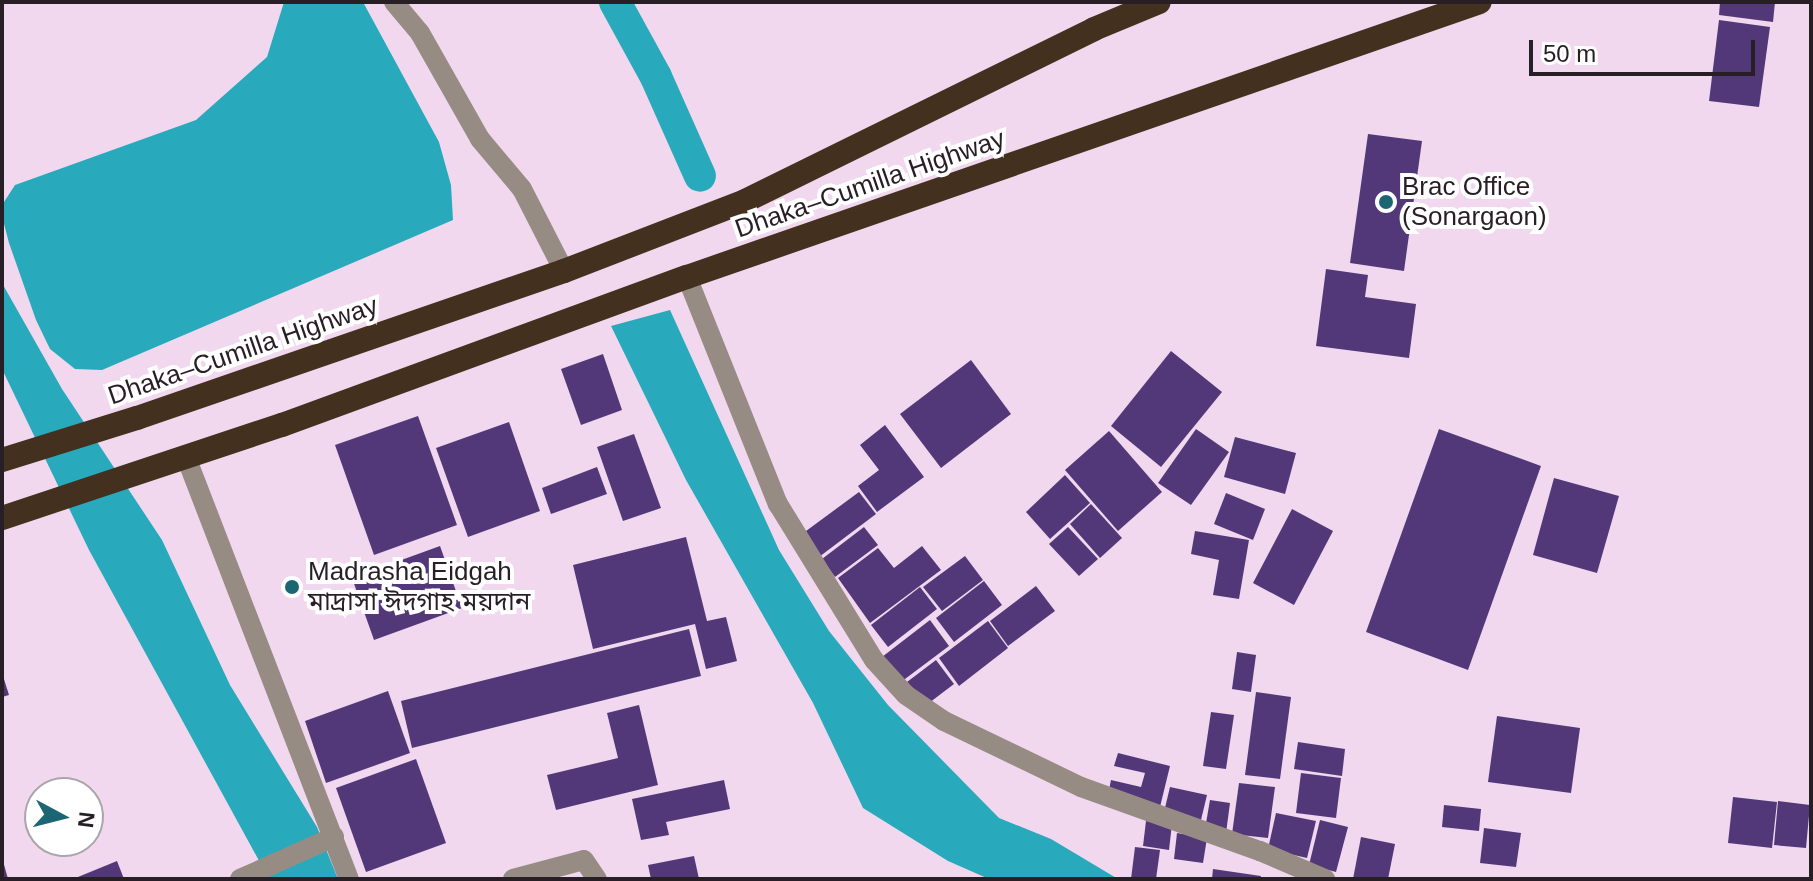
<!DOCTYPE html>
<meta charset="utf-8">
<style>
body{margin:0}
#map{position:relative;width:1813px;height:881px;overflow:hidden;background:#f1d8ef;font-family:Arial,"Noto Sans Bengali",sans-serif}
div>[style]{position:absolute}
.water>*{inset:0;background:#29aabc}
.canal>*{height:32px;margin:-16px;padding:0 16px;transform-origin:16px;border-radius:16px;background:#29aabc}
.building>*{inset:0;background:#533879}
.minor>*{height:20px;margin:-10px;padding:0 10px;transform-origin:10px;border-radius:10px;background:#978c83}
.highway>*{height:24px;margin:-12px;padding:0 12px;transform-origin:12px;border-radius:12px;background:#44301e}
.dots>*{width:22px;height:22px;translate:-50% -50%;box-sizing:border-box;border:4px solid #fff;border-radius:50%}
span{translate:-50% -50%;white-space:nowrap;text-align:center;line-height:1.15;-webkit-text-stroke:8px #fff;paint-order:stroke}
.street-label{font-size:26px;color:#271e26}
.poi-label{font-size:26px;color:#271e26}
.left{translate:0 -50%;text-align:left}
.frame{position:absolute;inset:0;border:4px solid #271e26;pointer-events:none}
.north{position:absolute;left:24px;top:777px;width:80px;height:80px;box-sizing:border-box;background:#fff;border:2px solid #a9a5a8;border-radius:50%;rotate:97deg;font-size:22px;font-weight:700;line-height:32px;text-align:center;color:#271e26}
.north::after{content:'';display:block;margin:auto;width:28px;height:36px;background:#1c6572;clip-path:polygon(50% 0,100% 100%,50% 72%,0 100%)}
.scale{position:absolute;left:1529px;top:40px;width:226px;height:36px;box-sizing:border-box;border:4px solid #271e26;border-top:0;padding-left:10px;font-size:24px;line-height:28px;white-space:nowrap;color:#271e26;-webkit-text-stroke:6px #fff;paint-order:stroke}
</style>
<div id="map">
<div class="water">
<div style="clip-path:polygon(284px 2px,363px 2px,439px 142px,451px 185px,453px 220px,102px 370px,75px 369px,50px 349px,36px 320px,9px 243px,3px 220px,4px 202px,15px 185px,196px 120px,267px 57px)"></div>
<div style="clip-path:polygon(2px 283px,62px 389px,162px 540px,230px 685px,317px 827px,338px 879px,269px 879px,89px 550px,2px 369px)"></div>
<div style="clip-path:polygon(670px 310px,779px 550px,829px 631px,888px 705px,999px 818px,1051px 839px,1118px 879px,989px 879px,948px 861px,863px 808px,813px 703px,686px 480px,611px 326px)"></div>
</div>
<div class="canal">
<div style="left:615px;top:2px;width:85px;rotate:61.3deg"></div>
<div style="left:656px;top:77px;width:108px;rotate:66deg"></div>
</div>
<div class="building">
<div style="clip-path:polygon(1720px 2px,1775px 2px,1773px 22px,1719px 15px)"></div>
<div style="clip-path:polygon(1719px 20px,1770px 27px,1759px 107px,1709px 101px)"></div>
<div style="clip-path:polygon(1368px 134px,1422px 141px,1404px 271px,1350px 263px)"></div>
<div style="clip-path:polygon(1326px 269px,1368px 275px,1365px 297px,1416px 304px,1409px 358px,1316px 346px)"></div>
<div style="clip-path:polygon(1171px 351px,1222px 392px,1161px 467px,1111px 426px)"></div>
<div style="clip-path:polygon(603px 354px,622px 410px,581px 425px,561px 369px)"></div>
<div style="clip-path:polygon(971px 360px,1011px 414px,941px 468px,900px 414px)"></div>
<div style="clip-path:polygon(418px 416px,457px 525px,374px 555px,335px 445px)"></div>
<div style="clip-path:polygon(509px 422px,540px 511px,468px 537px,436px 448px)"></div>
<div style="clip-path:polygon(885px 425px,924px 477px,877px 512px,858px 486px,879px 470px,860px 445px)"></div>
<div style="clip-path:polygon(1196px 429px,1229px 452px,1191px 505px,1158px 483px)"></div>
<div style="clip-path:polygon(1439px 429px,1541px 466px,1468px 670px,1366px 632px)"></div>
<div style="clip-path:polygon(1109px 431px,1162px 492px,1118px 531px,1065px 470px)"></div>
<div style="clip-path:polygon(634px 434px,661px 508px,623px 521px,597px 447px)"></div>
<div style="clip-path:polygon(1235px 437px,1296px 453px,1285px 494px,1224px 477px)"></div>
<div style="clip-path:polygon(597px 467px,607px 494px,551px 514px,542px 488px)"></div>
<div style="clip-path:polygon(1065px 475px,1090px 503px,1050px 539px,1026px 512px)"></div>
<div style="clip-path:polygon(1554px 478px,1619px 496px,1597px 573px,1533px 555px)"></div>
<div style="clip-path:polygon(859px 492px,876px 514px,819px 557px,802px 534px)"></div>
<div style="clip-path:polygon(1226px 493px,1265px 509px,1253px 540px,1214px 524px)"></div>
<div style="clip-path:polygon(1091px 504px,1122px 538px,1100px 558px,1070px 524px)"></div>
<div style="clip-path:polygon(1292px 509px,1333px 531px,1294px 605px,1253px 583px)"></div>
<div style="clip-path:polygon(864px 527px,878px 545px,835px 577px,822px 559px)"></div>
<div style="clip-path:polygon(1068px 527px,1098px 559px,1079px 576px,1049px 544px)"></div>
<div style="clip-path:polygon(1195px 531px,1249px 540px,1239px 599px,1213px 595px,1219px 560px,1191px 554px)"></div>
<div style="clip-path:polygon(686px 537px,707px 621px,726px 617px,737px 661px,706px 669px,695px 624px,593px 649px,573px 565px)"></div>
<div style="clip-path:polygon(440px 546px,462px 608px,374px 640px,352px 578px)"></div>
<div style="clip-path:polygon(922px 546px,941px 570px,870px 623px,838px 578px,878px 548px,894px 568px)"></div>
<div style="clip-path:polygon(965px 556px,983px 580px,942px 611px,923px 587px)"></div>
<div style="clip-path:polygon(984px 581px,1002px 605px,954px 642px,936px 618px)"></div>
<div style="clip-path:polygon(1036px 586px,1055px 611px,1008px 646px,990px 621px)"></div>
<div style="clip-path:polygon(920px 587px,937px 609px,888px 647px,871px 625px)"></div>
<div style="clip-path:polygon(930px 620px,949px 646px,901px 682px,882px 657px)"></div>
<div style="clip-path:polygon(988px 621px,1008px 648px,959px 686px,939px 658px)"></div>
<div style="clip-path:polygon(689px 629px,701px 676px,412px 748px,401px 701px)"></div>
<div style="clip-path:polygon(1237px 652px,1256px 655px,1251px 692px,1232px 689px)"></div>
<div style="clip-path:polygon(936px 660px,954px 684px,925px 706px,907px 682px)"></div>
<div style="clip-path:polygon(2px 673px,9px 695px,2px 697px)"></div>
<div style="clip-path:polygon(388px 691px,410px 753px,326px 783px,305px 721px)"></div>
<div style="clip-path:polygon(1256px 692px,1291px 697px,1280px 779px,1245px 775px)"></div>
<div style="clip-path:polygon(639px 705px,658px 785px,556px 810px,547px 775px,618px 758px,607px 713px)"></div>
<div style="clip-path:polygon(1211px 712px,1234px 715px,1226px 769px,1203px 766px)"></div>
<div style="clip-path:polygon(1497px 716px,1580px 728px,1571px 793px,1488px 782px)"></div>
<div style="clip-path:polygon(1298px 742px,1345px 749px,1342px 776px,1294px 769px)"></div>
<div style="clip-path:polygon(1118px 753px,1170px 766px,1160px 807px,1108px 795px,1111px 780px,1141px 787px,1145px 773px,1114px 766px)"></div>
<div style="clip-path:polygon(416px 759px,446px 843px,366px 872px,336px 788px)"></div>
<div style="clip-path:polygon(1301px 773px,1341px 778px,1336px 818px,1296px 813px)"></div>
<div style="clip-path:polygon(724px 780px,730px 809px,666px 822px,669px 835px,641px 840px,632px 799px)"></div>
<div style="clip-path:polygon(1239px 783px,1275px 787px,1268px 838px,1232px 834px)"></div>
<div style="clip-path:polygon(1170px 787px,1207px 795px,1201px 820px,1164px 812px)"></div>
<div style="clip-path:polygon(1733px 797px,1777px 802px,1772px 848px,1728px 843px)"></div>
<div style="clip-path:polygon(1210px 800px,1230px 803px,1226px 833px,1205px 829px)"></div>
<div style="clip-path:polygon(1778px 801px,1810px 805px,1806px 848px,1774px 845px)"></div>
<div style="clip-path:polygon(1444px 805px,1481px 809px,1479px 831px,1442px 827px)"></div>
<div style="clip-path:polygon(1276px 813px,1316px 821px,1307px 858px,1268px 849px)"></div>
<div style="clip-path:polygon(1320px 820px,1348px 827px,1336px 872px,1309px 865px)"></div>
<div style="clip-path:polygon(1146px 821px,1172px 824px,1169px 850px,1143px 846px)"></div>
<div style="clip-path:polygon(1484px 828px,1521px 833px,1516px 867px,1480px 863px)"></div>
<div style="clip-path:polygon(1177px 833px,1207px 838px,1203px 863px,1174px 859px)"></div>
<div style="clip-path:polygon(1361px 837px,1395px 844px,1388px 879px,1353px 879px)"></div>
<div style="clip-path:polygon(1135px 847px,1160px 850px,1156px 879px,1131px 879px)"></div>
<div style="clip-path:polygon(694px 856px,699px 879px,651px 879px,648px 865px)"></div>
<div style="clip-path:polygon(2px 861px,3px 861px,8px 879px,2px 879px)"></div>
<div style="clip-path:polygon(117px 861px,124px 879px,73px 879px)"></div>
<div style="clip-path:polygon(1213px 869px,1261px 876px,1260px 879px,1212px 879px)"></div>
</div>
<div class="minor">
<div style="left:394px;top:2px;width:40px;rotate:50deg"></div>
<div style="left:420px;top:33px;width:122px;rotate:60.5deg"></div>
<div style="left:480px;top:139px;width:65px;rotate:50deg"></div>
<div style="left:522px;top:189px;width:92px;rotate:62.9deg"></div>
<div style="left:687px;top:277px;width:245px;rotate:68.2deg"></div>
<div style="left:778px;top:504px;width:183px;rotate:58.4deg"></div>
<div style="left:874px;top:660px;width:47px;rotate:47.6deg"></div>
<div style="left:906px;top:695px;width:46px;rotate:34.4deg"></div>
<div style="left:944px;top:721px;width:152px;rotate:25.7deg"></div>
<div style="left:1081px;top:787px;width:190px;rotate:19.7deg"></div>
<div style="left:1260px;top:851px;width:71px;rotate:23.3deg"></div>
<div style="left:186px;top:457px;width:452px;rotate:68.9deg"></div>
<div style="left:240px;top:879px;width:103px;rotate:-24.1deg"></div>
<div style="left:513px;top:879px;width:73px;rotate:-15deg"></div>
<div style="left:584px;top:860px;width:23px;rotate:56deg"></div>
</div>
<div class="highway">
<div style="left:2px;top:460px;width:141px;rotate:-17.3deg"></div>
<div style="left:137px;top:418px;width:452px;rotate:-19deg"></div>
<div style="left:564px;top:271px;width:194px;rotate:-21.1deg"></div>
<div style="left:745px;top:201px;width:389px;rotate:-26.2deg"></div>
<div style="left:1094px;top:29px;width:70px;rotate:-22.6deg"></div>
<div style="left:2px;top:518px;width:295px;rotate:-18.4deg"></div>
<div style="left:282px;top:425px;width:431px;rotate:-20.1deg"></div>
<div style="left:687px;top:277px;width:839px;rotate:-19.13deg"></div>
</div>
<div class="dots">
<div style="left:1386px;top:202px;background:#1c6572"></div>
<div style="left:292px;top:587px;background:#1c6572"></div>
</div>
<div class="street-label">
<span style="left:870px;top:184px;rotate:-19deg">Dhaka–Cumilla Highway</span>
<span style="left:243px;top:351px;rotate:-19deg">Dhaka–Cumilla Highway</span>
</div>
<div class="poi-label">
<span class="left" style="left:1402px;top:202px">Brac Office<br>(Sonargaon)</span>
<span class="left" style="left:308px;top:587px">Madrasha Eidgah<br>মাদ্রাসা ঈদগাহ ময়দান</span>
</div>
<div class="frame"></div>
<div class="north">N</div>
<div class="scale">50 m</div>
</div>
